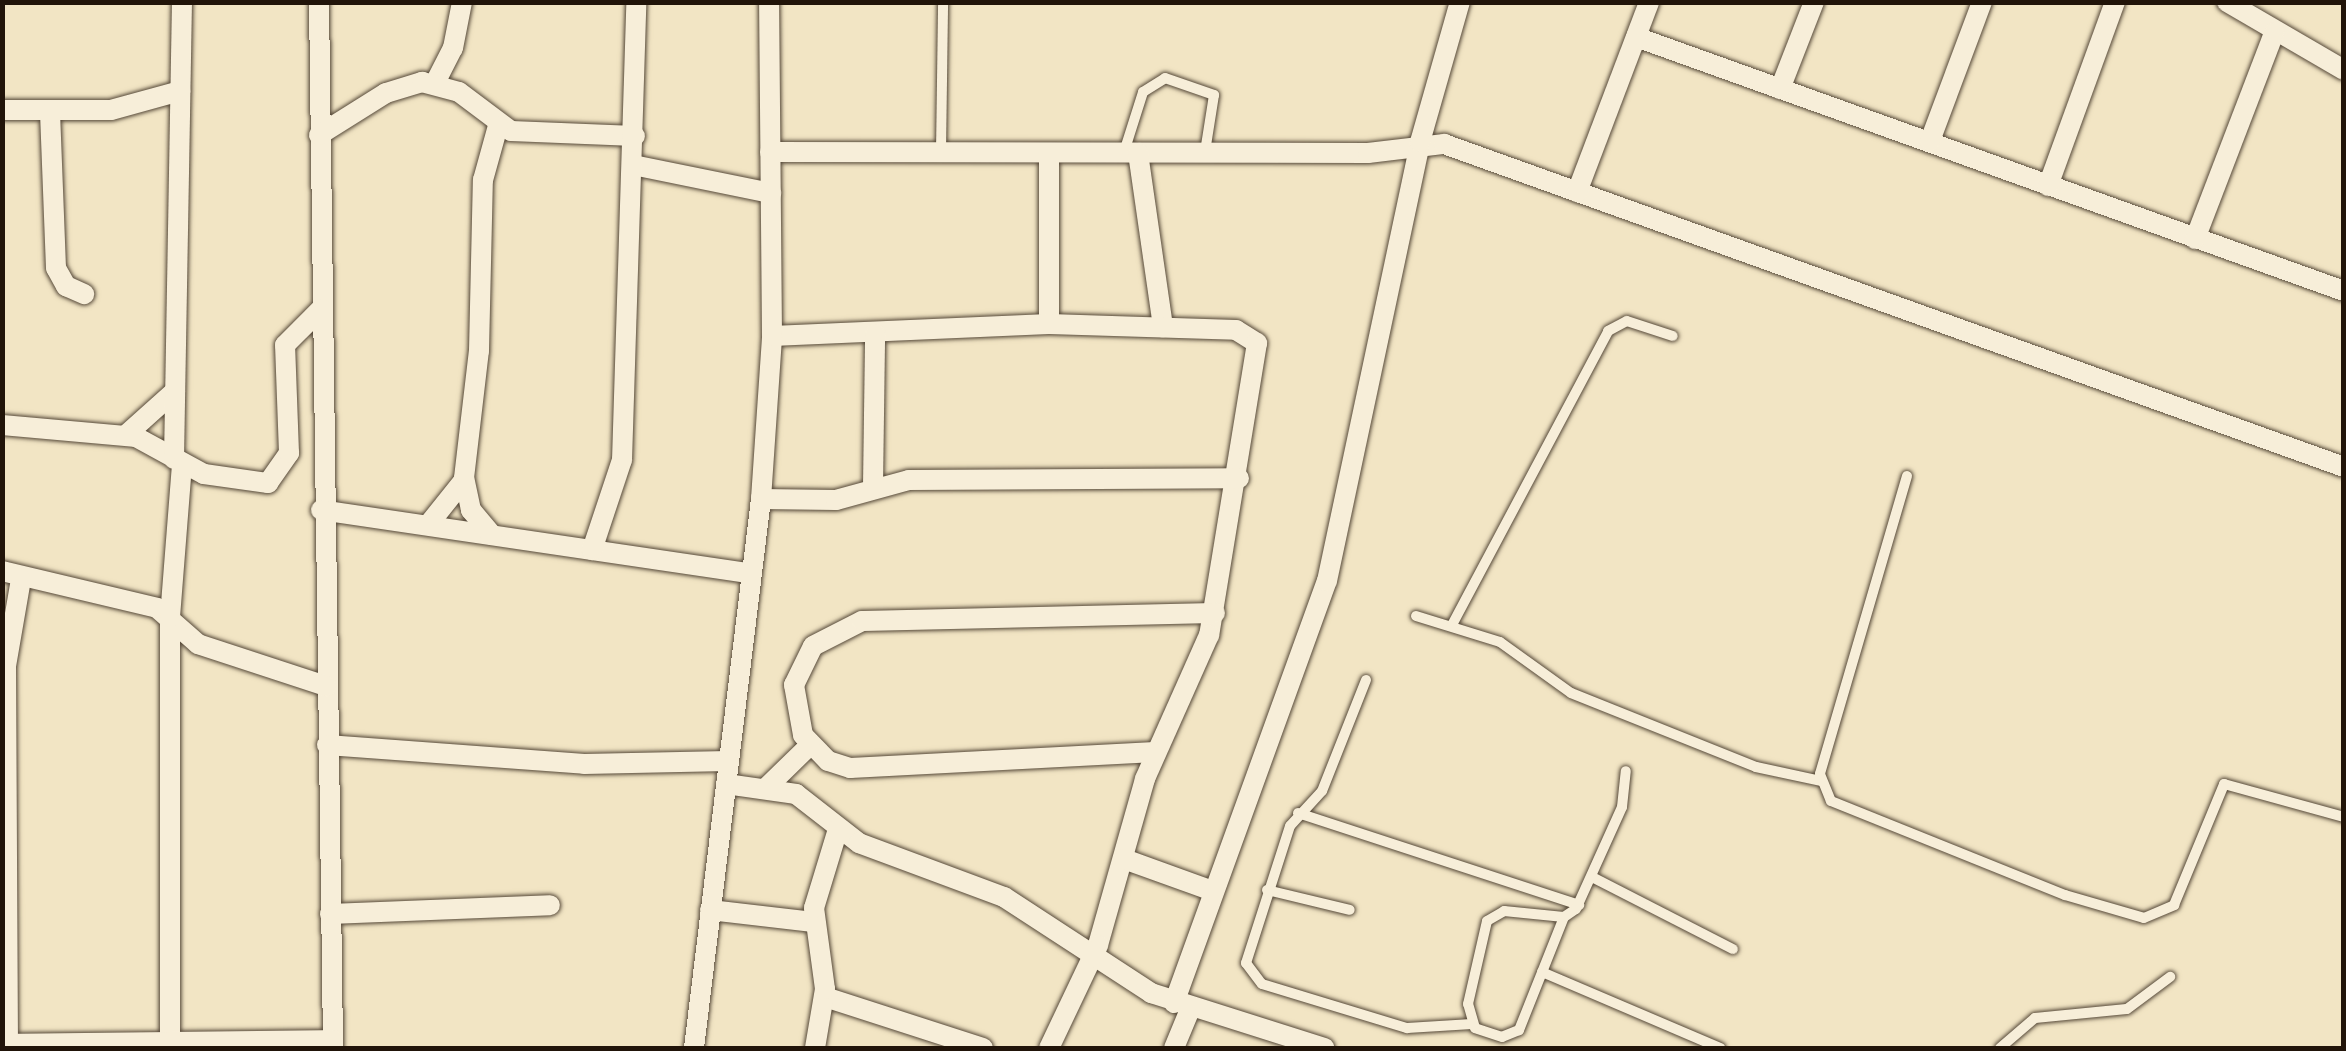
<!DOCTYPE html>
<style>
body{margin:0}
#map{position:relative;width:2346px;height:1051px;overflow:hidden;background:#f2e5c4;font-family:"IM FELL English",serif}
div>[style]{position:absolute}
.roads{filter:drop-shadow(0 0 2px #554838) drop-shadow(0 0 2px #554838)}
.service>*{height:10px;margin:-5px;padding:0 5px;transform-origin:5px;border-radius:5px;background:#f7eed9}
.minor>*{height:20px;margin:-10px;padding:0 10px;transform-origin:10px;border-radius:10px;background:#f7eed9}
span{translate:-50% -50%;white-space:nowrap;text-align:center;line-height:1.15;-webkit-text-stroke:9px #f7eed9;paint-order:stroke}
.frame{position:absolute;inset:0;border:5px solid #211409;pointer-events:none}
</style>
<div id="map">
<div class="roads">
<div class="service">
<div style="left:941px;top:152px;width:150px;rotate:-89.2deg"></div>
<div style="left:1124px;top:152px;width:63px;rotate:-72.4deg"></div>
<div style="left:1143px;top:92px;width:26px;rotate:-32deg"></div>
<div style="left:1165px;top:78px;width:52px;rotate:19.1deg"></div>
<div style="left:1214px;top:95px;width:58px;rotate:99deg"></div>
<div style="left:1907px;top:476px;width:310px;rotate:106.3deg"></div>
<div style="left:1820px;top:774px;width:29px;rotate:68deg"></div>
<div style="left:1831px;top:801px;width:252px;rotate:21.9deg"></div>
<div style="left:2065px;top:895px;width:82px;rotate:16.2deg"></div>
<div style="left:2144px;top:918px;width:33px;rotate:-23deg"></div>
<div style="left:2174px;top:905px;width:131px;rotate:-67.5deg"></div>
<div style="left:2224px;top:784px;width:124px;rotate:15.4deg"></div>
<div style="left:1416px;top:616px;width:88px;rotate:17.2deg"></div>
<div style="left:1500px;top:642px;width:87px;rotate:35.7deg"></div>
<div style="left:1571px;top:693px;width:199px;rotate:21.8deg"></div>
<div style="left:1756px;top:767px;width:66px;rotate:12.2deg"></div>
<div style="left:1452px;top:625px;width:333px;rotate:-62deg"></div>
<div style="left:1608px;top:331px;width:21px;rotate:-28deg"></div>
<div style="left:1627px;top:321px;width:48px;rotate:18.1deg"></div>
<div style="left:1366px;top:680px;width:119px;rotate:111.6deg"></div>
<div style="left:1322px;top:791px;width:47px;rotate:132.4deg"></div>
<div style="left:1290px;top:826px;width:144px;rotate:107.8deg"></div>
<div style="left:1246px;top:963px;width:26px;rotate:53deg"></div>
<div style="left:1262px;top:984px;width:152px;rotate:16.9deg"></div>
<div style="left:1407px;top:1028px;width:65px;rotate:-3.5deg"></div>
<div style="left:1298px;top:813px;width:296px;rotate:18.1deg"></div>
<div style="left:1594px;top:878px;width:156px;rotate:27.1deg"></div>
<div style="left:1267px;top:890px;width:85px;rotate:13.5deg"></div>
<div style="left:1564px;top:917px;width:122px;rotate:111.7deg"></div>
<div style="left:1519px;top:1030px;width:18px;rotate:158deg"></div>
<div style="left:1502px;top:1037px;width:28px;rotate:-162deg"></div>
<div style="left:1475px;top:1028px;width:25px;rotate:-106deg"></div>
<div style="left:1468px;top:1004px;width:85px;rotate:-77.1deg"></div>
<div style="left:1487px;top:921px;width:20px;rotate:-30deg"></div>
<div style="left:1504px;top:911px;width:60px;rotate:5.7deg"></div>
<div style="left:1564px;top:917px;width:14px;rotate:-34deg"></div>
<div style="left:1576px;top:909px;width:112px;rotate:-65.7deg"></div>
<div style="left:1622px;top:807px;width:36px;rotate:-84deg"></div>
<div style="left:1542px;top:972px;width:194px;rotate:23.1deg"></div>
<div style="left:2000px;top:1048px;width:46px;rotate:-40.6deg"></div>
<div style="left:2035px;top:1018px;width:92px;rotate:-5.6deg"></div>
<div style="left:2127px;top:1009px;width:54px;rotate:-36.7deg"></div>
</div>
<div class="minor">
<div style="left:319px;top:2px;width:1046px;rotate:89.23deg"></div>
<div style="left:2227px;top:2px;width:135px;rotate:30.2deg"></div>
<div style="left:1636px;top:37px;width:752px;rotate:19.74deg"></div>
<div style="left:435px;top:83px;width:39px;rotate:-63deg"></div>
<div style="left:453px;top:48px;width:47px;rotate:-78.9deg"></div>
<div style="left:1780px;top:89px;width:93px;rotate:-68.7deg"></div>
<div style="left:2px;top:110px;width:109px"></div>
<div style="left:111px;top:110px;width:72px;rotate:-15.4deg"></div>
<div style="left:50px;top:112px;width:156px;rotate:87.8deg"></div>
<div style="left:56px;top:268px;width:21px;rotate:61deg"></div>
<div style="left:66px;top:286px;width:20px;rotate:24deg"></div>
<div style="left:319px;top:135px;width:79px;rotate:-32.1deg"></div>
<div style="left:386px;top:93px;width:38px;rotate:-17deg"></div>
<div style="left:422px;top:82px;width:38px;rotate:15deg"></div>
<div style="left:459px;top:92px;width:65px;rotate:36.9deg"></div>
<div style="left:511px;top:131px;width:124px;rotate:2.3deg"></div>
<div style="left:1930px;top:141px;width:148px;rotate:-69.5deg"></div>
<div style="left:770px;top:152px;width:598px;rotate:0.1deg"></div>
<div style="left:1368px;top:153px;width:77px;rotate:-6.8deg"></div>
<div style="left:1444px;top:144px;width:956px;rotate:19.74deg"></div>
<div style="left:1138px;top:153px;width:176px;rotate:81.8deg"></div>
<div style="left:633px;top:165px;width:141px;rotate:11.5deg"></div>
<div style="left:2048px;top:186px;width:196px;rotate:-70deg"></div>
<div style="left:1577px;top:192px;width:203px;rotate:-69.2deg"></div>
<div style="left:2195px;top:239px;width:221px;rotate:-69deg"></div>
<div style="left:1049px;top:324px;width:170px;rotate:-90deg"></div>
<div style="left:772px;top:336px;width:277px;rotate:-2.5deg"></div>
<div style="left:1049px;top:324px;width:187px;rotate:1.8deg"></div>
<div style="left:1236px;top:330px;width:25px;rotate:32deg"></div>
<div style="left:1257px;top:343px;width:296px;rotate:99.3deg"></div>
<div style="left:1209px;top:635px;width:158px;rotate:114deg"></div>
<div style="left:1145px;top:779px;width:173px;rotate:105.8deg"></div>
<div style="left:1098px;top:945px;width:114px;rotate:115.4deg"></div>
<div style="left:2px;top:425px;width:135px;rotate:5.1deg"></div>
<div style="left:136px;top:437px;width:77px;rotate:28.6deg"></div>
<div style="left:204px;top:474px;width:65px;rotate:8deg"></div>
<div style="left:268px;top:483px;width:37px;rotate:-55deg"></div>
<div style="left:289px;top:453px;width:108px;rotate:-92.1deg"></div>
<div style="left:285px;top:345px;width:51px;rotate:-45deg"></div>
<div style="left:126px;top:435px;width:66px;rotate:-41.9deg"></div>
<div style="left:174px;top:459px;width:457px;rotate:-89deg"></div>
<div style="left:873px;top:486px;width:152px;rotate:-89.2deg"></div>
<div style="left:761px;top:499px;width:75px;rotate:0.8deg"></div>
<div style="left:836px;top:500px;width:76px;rotate:-15.3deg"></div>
<div style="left:909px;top:480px;width:330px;rotate:-0.3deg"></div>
<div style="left:321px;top:510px;width:434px;rotate:8.4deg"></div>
<div style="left:428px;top:525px;width:58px;rotate:-51.3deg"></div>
<div style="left:492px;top:535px;width:33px;rotate:-130deg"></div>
<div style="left:471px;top:510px;width:33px;rotate:-102deg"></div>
<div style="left:464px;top:478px;width:128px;rotate:-83.3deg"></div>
<div style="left:479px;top:351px;width:171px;rotate:-88.7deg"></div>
<div style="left:483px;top:180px;width:56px;rotate:-74.5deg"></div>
<div style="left:592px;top:550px;width:95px;rotate:-71.6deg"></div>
<div style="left:622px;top:460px;width:458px;rotate:-88.2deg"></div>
<div style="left:2px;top:571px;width:159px;rotate:13.4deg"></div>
<div style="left:157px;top:608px;width:55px;rotate:41.3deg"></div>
<div style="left:198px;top:644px;width:135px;rotate:18.2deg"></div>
<div style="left:327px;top:745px;width:258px;rotate:4.2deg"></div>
<div style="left:584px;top:764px;width:144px;rotate:-1.2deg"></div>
<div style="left:1155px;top:752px;width:305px;rotate:177deg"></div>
<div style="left:850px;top:768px;width:23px;rotate:-162deg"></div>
<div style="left:828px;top:761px;width:36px;rotate:-134deg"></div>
<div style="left:803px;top:735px;width:51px;rotate:-100.2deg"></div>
<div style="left:794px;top:685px;width:43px;rotate:-64deg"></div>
<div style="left:813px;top:646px;width:55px;rotate:-27deg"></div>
<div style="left:862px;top:621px;width:353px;rotate:-1.3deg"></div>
<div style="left:726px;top:784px;width:71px;rotate:8.1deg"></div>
<div style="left:796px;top:794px;width:80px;rotate:37.9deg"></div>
<div style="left:859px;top:843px;width:155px;rotate:20.4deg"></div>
<div style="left:1004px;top:897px;width:176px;rotate:33.1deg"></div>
<div style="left:1151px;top:993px;width:182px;rotate:17.6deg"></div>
<div style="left:767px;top:787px;width:60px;rotate:-44.3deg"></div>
<div style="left:1124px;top:859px;width:91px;rotate:19.8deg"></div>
<div style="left:710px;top:910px;width:104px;rotate:6.6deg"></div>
<div style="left:330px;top:914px;width:220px;rotate:-2.3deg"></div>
<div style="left:825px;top:997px;width:166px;rotate:17.9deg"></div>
<div style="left:1174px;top:1003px;width:449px;rotate:-70.1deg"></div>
<div style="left:1327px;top:581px;width:449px;rotate:-78deg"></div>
<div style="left:1420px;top:142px;width:146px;rotate:-74.1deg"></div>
<div style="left:170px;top:1042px;width:425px;rotate:-90deg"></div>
<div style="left:170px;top:617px;width:153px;rotate:-85.5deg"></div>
<div style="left:8px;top:1044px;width:325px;rotate:-0.7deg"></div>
<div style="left:8px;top:1048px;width:382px;rotate:-90.3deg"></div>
<div style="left:6px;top:666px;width:88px;rotate:-80.2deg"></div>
<div style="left:694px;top:1048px;width:553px;rotate:-83.04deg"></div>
<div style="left:761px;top:499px;width:163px;rotate:-86.1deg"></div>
<div style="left:772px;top:336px;width:334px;rotate:-90.5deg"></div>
<div style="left:815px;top:1048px;width:60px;rotate:-80.4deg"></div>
<div style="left:825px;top:989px;width:82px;rotate:-97.7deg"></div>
<div style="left:814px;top:908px;width:83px;rotate:-73.1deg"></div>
<div style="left:1174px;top:1048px;width:44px;rotate:-67.5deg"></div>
</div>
</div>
<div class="frame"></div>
</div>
